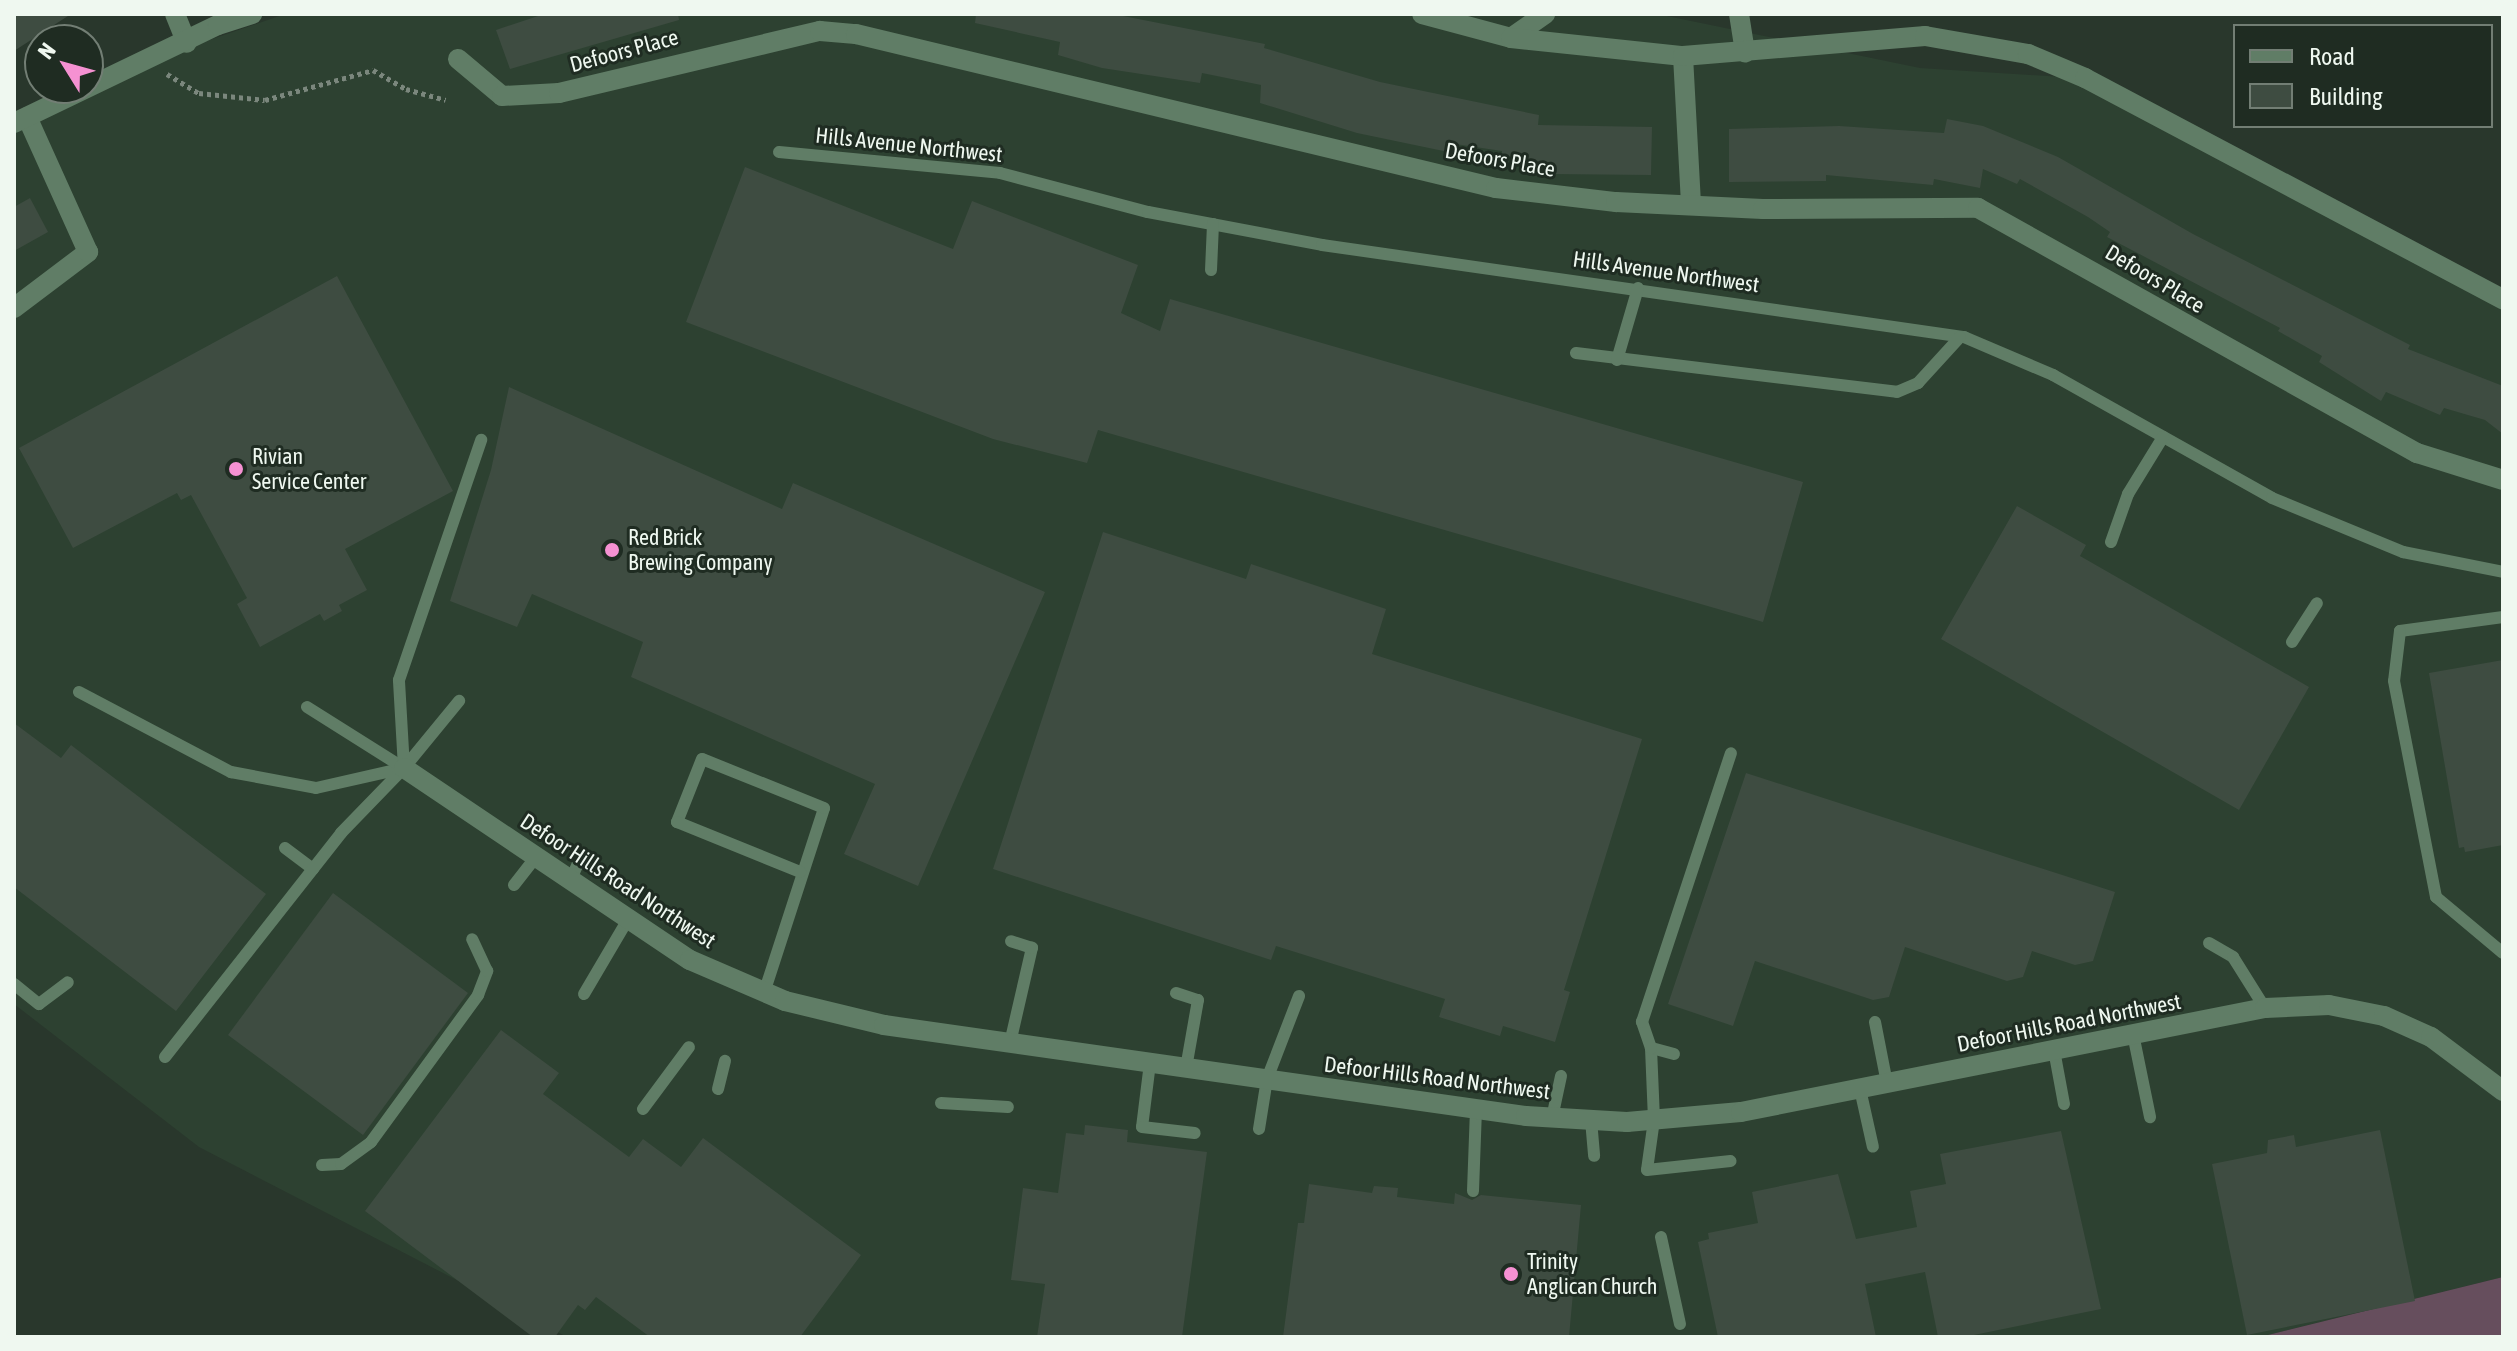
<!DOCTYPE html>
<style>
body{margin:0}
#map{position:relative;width:2517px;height:1351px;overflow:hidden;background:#29372c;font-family:"Asap Condensed",sans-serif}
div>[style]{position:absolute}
.built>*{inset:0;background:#2d4131}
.green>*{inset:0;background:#664e5d}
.building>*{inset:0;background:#3e4c41}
.path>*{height:5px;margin-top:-2.5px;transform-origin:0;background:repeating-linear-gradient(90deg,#7b877d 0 4px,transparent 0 8px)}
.service>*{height:12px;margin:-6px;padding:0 6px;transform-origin:6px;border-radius:6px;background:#607d66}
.minor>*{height:20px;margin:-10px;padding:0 10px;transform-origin:10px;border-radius:10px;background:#607d66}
.tertiary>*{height:20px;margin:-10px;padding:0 10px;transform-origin:10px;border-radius:10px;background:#607d66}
.dots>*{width:22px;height:22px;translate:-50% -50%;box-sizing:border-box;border:4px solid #1f2c22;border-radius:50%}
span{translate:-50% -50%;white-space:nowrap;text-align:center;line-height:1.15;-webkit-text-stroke:6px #1f2c22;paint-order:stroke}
.street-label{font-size:22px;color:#eff8f0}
.poi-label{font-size:22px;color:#eff8f0}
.left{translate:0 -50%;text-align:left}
.frame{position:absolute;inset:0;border:16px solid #eff8f0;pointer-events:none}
.legend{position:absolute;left:2233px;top:24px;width:260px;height:104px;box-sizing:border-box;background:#1f2c22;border:2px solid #727e74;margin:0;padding:10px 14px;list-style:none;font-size:24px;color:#eff8f0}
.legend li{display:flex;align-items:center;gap:16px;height:40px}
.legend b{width:40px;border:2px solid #727e74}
.north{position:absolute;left:24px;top:24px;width:80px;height:80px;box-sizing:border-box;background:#1f2c22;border:2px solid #727e74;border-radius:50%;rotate:307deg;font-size:22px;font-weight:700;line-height:32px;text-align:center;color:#eff8f0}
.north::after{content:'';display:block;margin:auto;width:28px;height:36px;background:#f591d2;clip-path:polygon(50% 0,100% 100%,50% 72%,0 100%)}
</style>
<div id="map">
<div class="built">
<div style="clip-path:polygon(285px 14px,1657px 14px,1920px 68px,2095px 79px,2503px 305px,2503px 1277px,2260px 1337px,567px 1337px,199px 1147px,14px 1004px,14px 123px,145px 62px)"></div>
</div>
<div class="green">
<div style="clip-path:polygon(2503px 1277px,2503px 1337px,2260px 1337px)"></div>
</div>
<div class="building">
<div style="clip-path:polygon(14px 14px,71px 14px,14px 51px)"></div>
<div style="clip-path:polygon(544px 14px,678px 14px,679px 20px,510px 69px,496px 30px)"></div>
<div style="clip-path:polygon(976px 14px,1113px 14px,1265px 44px,1264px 48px,1380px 82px,1539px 115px,1538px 125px,1652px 127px,1651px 175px,1551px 174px,1551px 164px,1502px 155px,1502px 151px,1455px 144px,1453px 153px,1357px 133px,1260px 103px,1261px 85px,1202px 73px,1200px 83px,1102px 68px,1058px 55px,1060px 42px,975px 23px)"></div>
<div style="clip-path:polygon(1947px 119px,1983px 126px,2058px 157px,2193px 234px,2410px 345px,2408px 349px,2503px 386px,2503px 434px,2485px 420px,2444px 408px,2440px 415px,2386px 392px,2381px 401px,2319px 362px,2322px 356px,2278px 331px,2280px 328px,2107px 237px,2110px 232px,2088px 217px,2020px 179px,2017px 184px,1983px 169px,1980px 188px,1934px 179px,1933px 185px,1826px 175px,1826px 181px,1729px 182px,1729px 129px,1839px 126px,1944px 133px)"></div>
<div style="clip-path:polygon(745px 167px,953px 249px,972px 201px,1138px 265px,1121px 313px,1160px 331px,1170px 299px,1803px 482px,1763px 622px,1098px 430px,1087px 463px,993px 439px,686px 322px)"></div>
<div style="clip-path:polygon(30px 198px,48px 232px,14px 251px,14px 207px)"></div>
<div style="clip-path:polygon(337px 276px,453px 491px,345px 549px,367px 590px,339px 605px,342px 611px,324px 621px,320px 614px,260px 647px,237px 604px,247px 598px,191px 495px,181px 500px,177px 493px,73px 548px,19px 448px)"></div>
<div style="clip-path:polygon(509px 387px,782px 509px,793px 483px,1045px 592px,918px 886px,844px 854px,875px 784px,631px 677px,643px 642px,532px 594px,517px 627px,450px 601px,491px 470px)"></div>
<div style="clip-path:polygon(2017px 506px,2086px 545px,2080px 556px,2309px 687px,2239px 810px,1941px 639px)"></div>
<div style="clip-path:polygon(1103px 532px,1246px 579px,1251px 564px,1386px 609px,1372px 654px,1642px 739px,1564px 990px,1570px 992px,1555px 1042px,1503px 1026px,1500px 1036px,1439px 1017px,1445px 999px,1276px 946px,1271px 960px,993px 869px)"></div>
<div style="clip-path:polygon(2503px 660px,2503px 845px,2465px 852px,2464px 847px,2459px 848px,2429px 673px)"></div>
<div style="clip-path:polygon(14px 723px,61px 758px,71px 745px,266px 894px,176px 1011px,14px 887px)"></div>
<div style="clip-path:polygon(1746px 773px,2115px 892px,2093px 961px,2075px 965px,2032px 951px,2023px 977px,2007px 981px,1905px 947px,1889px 997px,1873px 1000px,1755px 961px,1733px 1026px,1668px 1004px)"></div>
<div style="clip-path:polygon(333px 893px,468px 993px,363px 1135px,228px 1035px)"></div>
<div style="clip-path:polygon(501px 1030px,559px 1073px,543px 1094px,629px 1157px,643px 1139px,681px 1167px,703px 1138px,861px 1255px,800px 1337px,650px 1337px,596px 1297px,585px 1310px,578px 1305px,555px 1337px,533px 1337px,365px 1211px)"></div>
<div style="clip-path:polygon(1085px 1125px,1128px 1130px,1127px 1142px,1207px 1152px,1182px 1337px,1037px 1337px,1045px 1284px,1011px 1280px,1023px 1188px,1058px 1193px,1066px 1133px,1084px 1135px)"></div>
<div style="clip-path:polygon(2380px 1130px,2415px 1301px,2247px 1335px,2212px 1164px,2267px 1153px,2268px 1140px,2294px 1135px,2296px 1147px)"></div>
<div style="clip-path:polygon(2061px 1131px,2101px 1309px,1964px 1337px,1938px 1337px,1925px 1272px,1865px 1284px,1876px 1337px,1718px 1337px,1698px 1242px,1709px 1239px,1708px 1233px,1758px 1223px,1752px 1192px,1838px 1174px,1856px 1239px,1887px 1233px,1917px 1227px,1910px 1191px,1946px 1184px,1940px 1154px)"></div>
<div style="clip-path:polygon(1309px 1184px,1372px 1193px,1374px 1186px,1398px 1188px,1397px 1197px,1454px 1204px,1455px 1193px,1472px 1200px,1481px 1195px,1581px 1205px,1569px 1337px,1283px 1337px,1298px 1223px,1304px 1223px)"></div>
</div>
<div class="path">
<div style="left:167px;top:74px;width:37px;rotate:31deg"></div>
<div style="left:199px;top:93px;width:66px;rotate:6.1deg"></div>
<div style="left:265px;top:100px;width:112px;rotate:-15.5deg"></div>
<div style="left:373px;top:70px;width:38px;rotate:30deg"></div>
<div style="left:406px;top:89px;width:41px;rotate:15.4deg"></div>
</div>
<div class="service">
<div style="left:779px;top:152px;width:222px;rotate:5.4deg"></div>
<div style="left:1000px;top:173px;width:153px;rotate:14.8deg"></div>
<div style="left:1148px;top:212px;width:177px;rotate:10.7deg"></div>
<div style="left:1322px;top:245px;width:649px;rotate:8.16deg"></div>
<div style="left:1964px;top:337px;width:97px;rotate:23.1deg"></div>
<div style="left:2053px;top:375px;width:251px;rotate:29.3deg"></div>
<div style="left:2272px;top:498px;width:142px;rotate:22.4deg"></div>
<div style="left:2403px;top:552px;width:102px;rotate:11.3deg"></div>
<div style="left:1211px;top:270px;width:46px;rotate:-87.5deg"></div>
<div style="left:1576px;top:353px;width:323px;rotate:6.9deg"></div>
<div style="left:1897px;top:392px;width:23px;rotate:-23deg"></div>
<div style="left:1918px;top:383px;width:62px;rotate:-47.6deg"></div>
<div style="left:1617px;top:360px;width:75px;rotate:-73.7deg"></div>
<div style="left:2111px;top:542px;width:51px;rotate:-70.5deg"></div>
<div style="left:2128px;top:494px;width:67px;rotate:-58.4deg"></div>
<div style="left:2503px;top:617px;width:104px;rotate:172.3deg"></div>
<div style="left:2400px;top:631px;width:50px;rotate:96.8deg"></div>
<div style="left:2394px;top:681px;width:220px;rotate:79deg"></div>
<div style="left:2436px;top:897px;width:87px;rotate:39.9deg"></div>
<div style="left:2292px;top:642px;width:46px;rotate:-57.3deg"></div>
<div style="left:79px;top:692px;width:172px;rotate:27.8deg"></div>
<div style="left:231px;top:772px;width:86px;rotate:10.7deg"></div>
<div style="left:316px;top:788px;width:90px;rotate:-12.8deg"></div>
<div style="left:307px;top:707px;width:115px;rotate:32.2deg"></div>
<div style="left:404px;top:768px;width:88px;rotate:-93.3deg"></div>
<div style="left:399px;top:680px;width:254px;rotate:-71.1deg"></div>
<div style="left:285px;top:848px;width:35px;rotate:37deg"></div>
<div style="left:570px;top:882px;width:26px;rotate:-67deg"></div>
<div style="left:514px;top:885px;width:34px;rotate:-52deg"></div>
<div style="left:2209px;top:943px;width:28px;rotate:30deg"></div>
<div style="left:2233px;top:957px;width:60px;rotate:57.9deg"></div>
<div style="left:14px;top:984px;width:32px;rotate:39deg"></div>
<div style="left:39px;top:1004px;width:36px;rotate:-37deg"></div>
<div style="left:764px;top:993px;width:194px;rotate:-72deg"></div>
<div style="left:824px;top:808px;width:131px;rotate:-158.1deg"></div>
<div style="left:702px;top:759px;width:68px;rotate:111.6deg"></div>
<div style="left:677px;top:822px;width:133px;rotate:22.1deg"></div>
<div style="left:1176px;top:993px;width:23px;rotate:18deg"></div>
<div style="left:1198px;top:1000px;width:69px;rotate:100deg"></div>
<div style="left:584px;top:994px;width:85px;rotate:-59.5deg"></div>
<div style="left:1875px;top:1022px;width:62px;rotate:78.9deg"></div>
<div style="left:2133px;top:1034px;width:85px;rotate:78.4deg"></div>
<div style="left:1010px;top:1043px;width:98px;rotate:-77deg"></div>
<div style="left:1032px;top:948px;width:22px;rotate:-162deg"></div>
<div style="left:1651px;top:1048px;width:72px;rotate:87.6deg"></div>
<div style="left:1654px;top:1120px;width:50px;rotate:98deg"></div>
<div style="left:1647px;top:1170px;width:84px;rotate:-6.1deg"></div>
<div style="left:2054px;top:1050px;width:55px;rotate:79.5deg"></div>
<div style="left:1674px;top:1054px;width:24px;rotate:-165deg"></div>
<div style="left:1651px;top:1048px;width:28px;rotate:-109deg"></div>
<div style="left:1642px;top:1022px;width:283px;rotate:-71.7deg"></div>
<div style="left:165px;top:1057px;width:285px;rotate:-51.8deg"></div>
<div style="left:341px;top:833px;width:91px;rotate:-45.9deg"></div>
<div style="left:404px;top:768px;width:87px;rotate:-50.6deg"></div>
<div style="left:1150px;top:1063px;width:64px;rotate:97.1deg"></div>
<div style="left:1142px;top:1127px;width:53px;rotate:6.5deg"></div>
<div style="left:718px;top:1089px;width:29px;rotate:-76deg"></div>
<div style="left:1860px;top:1089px;width:59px;rotate:77.4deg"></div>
<div style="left:941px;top:1103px;width:67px;rotate:3.4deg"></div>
<div style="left:643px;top:1109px;width:77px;rotate:-53.4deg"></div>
<div style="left:1552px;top:1118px;width:43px;rotate:-77.9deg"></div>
<div style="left:1591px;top:1120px;width:36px;rotate:85deg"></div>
<div style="left:1259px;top:1129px;width:51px;rotate:-80.9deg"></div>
<div style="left:1267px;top:1079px;width:89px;rotate:-68.9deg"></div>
<div style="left:322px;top:1165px;width:19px;rotate:-3deg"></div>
<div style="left:341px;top:1164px;width:37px;rotate:-36deg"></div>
<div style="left:371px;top:1142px;width:182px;rotate:-53.9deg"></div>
<div style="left:478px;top:995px;width:26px;rotate:-69deg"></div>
<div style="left:487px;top:971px;width:35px;rotate:-115deg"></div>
<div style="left:1473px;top:1191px;width:82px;rotate:-87.9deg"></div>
<div style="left:1661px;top:1237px;width:89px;rotate:77.7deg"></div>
</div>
<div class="minor">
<div style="left:175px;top:14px;width:31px;rotate:68deg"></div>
<div style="left:1739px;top:14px;width:39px;rotate:81deg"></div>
<div style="left:1511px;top:38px;width:42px;rotate:-35.2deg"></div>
<div style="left:1683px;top:56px;width:149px;rotate:86.9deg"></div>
<div style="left:458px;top:59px;width:57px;rotate:40.1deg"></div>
<div style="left:502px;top:96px;width:57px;rotate:-3deg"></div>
<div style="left:559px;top:93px;width:268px;rotate:-13.4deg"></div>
<div style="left:820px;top:31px;width:36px;rotate:5deg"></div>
<div style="left:856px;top:34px;width:658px;rotate:13.53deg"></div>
<div style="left:1496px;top:188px;width:121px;rotate:6.7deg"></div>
<div style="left:1616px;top:202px;width:147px;rotate:2.7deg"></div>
<div style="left:1763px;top:209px;width:215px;rotate:-0.3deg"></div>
<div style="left:1978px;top:208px;width:503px;rotate:29.17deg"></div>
<div style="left:2417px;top:453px;width:90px;rotate:17.4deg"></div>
<div style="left:14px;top:308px;width:93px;rotate:-37.1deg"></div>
<div style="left:88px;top:252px;width:148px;rotate:-114.3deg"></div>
<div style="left:404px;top:768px;width:344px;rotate:33.9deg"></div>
<div style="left:690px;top:960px;width:103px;rotate:23.3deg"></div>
<div style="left:785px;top:1001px;width:102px;rotate:13.6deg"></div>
<div style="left:884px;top:1025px;width:648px;rotate:8.07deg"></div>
<div style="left:1526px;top:1116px;width:101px;rotate:3.4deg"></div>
<div style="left:1627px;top:1122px;width:114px;rotate:-5deg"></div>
<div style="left:1741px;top:1112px;width:534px;rotate:-11.23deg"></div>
<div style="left:2265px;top:1008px;width:64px;rotate:-2.7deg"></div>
<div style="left:2329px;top:1005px;width:56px;rotate:11.3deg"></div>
<div style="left:2384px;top:1016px;width:51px;rotate:24.1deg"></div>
<div style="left:2431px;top:1037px;width:90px;rotate:36.9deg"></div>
</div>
<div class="tertiary">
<div style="left:1422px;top:14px;width:92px;rotate:15.1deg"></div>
<div style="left:1511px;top:38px;width:173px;rotate:6deg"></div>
<div style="left:1683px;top:56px;width:243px;rotate:-4.7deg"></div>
<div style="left:1925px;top:36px;width:105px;rotate:9.9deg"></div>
<div style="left:2028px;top:54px;width:62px;rotate:22.8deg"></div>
<div style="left:2085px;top:78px;width:473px;rotate:27.9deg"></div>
<div style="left:14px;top:123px;width:226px;rotate:-25.7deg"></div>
<div style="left:218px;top:25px;width:36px;rotate:-18deg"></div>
</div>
<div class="dots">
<div style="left:236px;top:469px;background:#f591d2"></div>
<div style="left:612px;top:550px;background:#f591d2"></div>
<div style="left:1511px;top:1274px;background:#f591d2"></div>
</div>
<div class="street-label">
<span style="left:624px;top:51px;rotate:-15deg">Defoors Place</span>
<span style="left:909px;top:145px;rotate:6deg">Hills Avenue Northwest</span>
<span style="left:1500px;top:160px;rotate:10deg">Defoors Place</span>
<span style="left:1666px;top:272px;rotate:8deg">Hills Avenue Northwest</span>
<span style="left:2155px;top:279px;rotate:31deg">Defoors Place</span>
<span style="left:618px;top:881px;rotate:33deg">Defoor Hills Road Northwest</span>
<span style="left:2069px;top:1023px;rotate:-11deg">Defoor Hills Road Northwest</span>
<span style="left:1437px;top:1078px;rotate:7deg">Defoor Hills Road Northwest</span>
</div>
<div class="poi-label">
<span class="left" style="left:252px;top:469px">Rivian<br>Service Center</span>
<span class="left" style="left:628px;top:550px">Red Brick<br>Brewing Company</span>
<span class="left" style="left:1527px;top:1274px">Trinity<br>Anglican Church</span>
</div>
<div class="frame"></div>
<ul class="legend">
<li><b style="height:10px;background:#607d66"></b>Road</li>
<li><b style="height:22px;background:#3e4c41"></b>Building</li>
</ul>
<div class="north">N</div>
</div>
